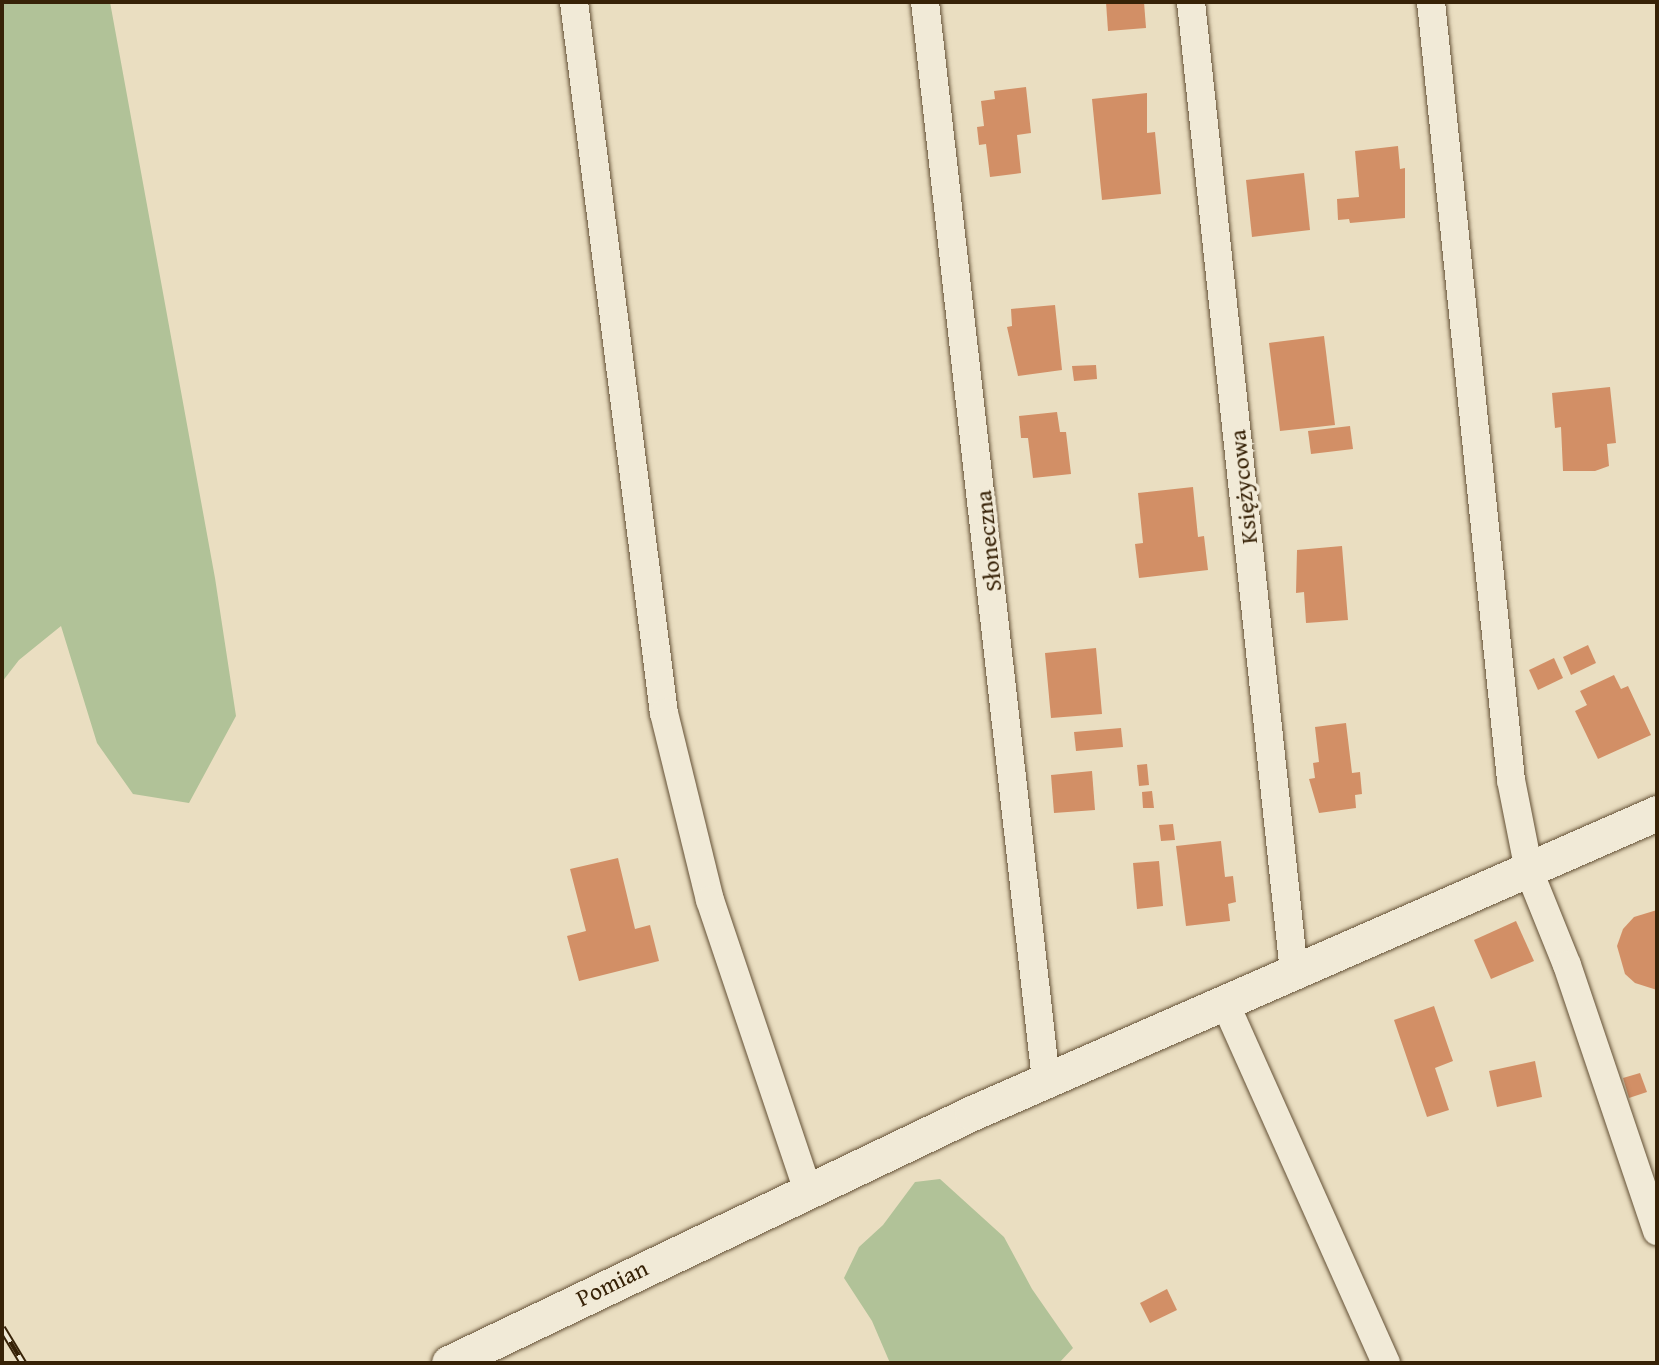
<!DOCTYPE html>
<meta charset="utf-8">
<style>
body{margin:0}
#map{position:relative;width:1659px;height:1365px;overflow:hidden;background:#eadec1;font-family:"Gentium Book Plus",serif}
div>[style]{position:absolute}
.green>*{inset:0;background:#b1c298}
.building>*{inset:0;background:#d28f66}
.roads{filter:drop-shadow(0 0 2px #645136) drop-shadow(0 0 2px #645136)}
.minor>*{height:28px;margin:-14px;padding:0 14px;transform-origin:14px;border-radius:14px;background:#f1ead7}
.tertiary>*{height:35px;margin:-17.5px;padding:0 17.5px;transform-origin:17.5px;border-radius:17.5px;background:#f1ead7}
.rail>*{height:8px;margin-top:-4px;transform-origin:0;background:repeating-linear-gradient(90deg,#f1ead7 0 16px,#372207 0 32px);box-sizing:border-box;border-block:2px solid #372207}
span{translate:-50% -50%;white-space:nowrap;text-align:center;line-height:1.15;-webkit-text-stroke:7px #f1ead7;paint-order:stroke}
.street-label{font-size:24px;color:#372207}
.frame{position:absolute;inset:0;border:4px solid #372207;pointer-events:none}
</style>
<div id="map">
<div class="green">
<div style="clip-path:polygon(2px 2px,110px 2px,215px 578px,236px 716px,189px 803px,133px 794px,97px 743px,61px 626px,19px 660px,2px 682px)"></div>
<div style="clip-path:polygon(940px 1179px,1004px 1237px,1032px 1289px,1073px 1348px,1059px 1363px,890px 1363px,872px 1321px,844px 1278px,859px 1247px,883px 1225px,915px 1182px)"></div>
</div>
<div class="building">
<div style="clip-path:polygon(1106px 2px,1144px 2px,1146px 28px,1108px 31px)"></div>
<div style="clip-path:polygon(1026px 87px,1031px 133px,1017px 135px,1021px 173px,990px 177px,986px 144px,979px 145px,977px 127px,984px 126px,981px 101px,995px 99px,994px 91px)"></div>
<div style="clip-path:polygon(1147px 93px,1147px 133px,1155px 132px,1161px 194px,1102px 200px,1092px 99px)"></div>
<div style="clip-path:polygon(1398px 146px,1400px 169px,1405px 168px,1405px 218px,1350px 223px,1349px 219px,1338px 220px,1337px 199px,1359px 197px,1355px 151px)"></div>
<div style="clip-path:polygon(1304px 173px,1310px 230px,1252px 237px,1246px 180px)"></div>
<div style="clip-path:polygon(1055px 305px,1062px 370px,1018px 376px,1007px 327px,1012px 326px,1011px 309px)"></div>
<div style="clip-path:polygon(1324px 336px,1335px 425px,1280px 431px,1269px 343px)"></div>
<div style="clip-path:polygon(1096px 365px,1097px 379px,1074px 381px,1072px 366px)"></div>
<div style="clip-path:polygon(1610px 387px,1616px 443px,1607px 444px,1609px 466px,1595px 471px,1563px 471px,1561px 427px,1555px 428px,1552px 393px)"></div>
<div style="clip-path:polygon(1057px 412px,1060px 432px,1066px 432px,1071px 474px,1033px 478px,1028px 438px,1021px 438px,1019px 416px)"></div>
<div style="clip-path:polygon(1350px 426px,1353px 449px,1311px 454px,1308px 431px)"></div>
<div style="clip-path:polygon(1193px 487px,1198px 537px,1204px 536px,1208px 570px,1139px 578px,1135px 544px,1143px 543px,1138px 493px)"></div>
<div style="clip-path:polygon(1342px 546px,1348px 620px,1306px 623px,1304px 592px,1296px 593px,1297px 550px)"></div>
<div style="clip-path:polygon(1588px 645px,1596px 663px,1571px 675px,1563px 657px)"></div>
<div style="clip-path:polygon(1096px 648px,1102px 714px,1051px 718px,1045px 653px)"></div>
<div style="clip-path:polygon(1554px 658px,1563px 678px,1538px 690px,1529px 670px)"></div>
<div style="clip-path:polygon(1614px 675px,1621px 689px,1628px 686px,1651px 735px,1598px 759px,1575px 711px,1587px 705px,1580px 691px)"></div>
<div style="clip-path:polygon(1346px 723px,1352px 773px,1360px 772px,1362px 794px,1355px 795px,1356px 808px,1319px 813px,1309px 779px,1315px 778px,1313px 763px,1319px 762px,1315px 727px)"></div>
<div style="clip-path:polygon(1121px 728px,1123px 747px,1076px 751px,1074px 732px)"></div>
<div style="clip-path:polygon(1147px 764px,1149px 785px,1139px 786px,1137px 765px)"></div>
<div style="clip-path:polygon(1092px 771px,1095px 810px,1054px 813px,1051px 775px)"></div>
<div style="clip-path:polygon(1152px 791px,1154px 808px,1143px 808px,1142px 792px)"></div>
<div style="clip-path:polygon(1173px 824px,1175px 840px,1161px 841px,1159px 825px)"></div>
<div style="clip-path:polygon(1221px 841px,1225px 877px,1233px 876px,1236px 902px,1228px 904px,1230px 921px,1186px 926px,1176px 846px)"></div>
<div style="clip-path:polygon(618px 858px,635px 929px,650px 925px,659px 961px,579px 981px,567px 936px,586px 931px,570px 869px)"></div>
<div style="clip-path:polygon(1159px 861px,1163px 906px,1137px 909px,1133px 863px)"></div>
<div style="clip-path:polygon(1657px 910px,1657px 990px,1635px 983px,1625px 974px,1617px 946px,1623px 929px,1634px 917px)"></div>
<div style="clip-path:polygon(1516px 921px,1534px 961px,1491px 979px,1474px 940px)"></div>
<div style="clip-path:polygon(1434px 1006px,1453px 1061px,1435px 1068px,1449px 1110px,1427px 1117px,1394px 1020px)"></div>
<div style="clip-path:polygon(1535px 1061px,1542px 1097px,1497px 1107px,1489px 1071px)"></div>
<div style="clip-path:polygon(1640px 1073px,1647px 1092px,1629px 1098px,1623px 1078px)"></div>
<div style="clip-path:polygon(1167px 1289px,1177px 1310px,1150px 1323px,1140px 1303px)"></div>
</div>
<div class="roads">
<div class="minor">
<div style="left:574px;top:2px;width:717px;rotate:82.79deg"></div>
<div style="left:664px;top:713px;width:193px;rotate:76.2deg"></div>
<div style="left:710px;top:900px;width:305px;rotate:71.4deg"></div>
<div style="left:925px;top:2px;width:1086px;rotate:83.6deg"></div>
<div style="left:1191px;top:2px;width:975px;rotate:83.94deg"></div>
<div style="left:1431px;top:2px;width:782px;rotate:84.13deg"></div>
<div style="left:1511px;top:780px;width:93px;rotate:78.8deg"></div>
<div style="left:1529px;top:871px;width:101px;rotate:68deg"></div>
<div style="left:1567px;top:965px;width:281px;rotate:71.3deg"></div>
<div style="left:1225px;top:1003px;width:394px;rotate:65.9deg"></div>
</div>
<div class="tertiary">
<div style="left:449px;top:1363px;width:580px;rotate:-25.55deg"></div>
<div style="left:972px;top:1113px;width:748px;rotate:-23.65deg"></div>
</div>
</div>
<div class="rail">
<div style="left:2px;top:1328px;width:41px;rotate:59deg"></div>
</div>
<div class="street-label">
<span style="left:1243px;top:487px;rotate:-96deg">Księżycowa</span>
<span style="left:988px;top:541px;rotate:-96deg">Słoneczna</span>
<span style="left:612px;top:1283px;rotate:-26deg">Pomian</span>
</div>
<div class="frame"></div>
</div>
